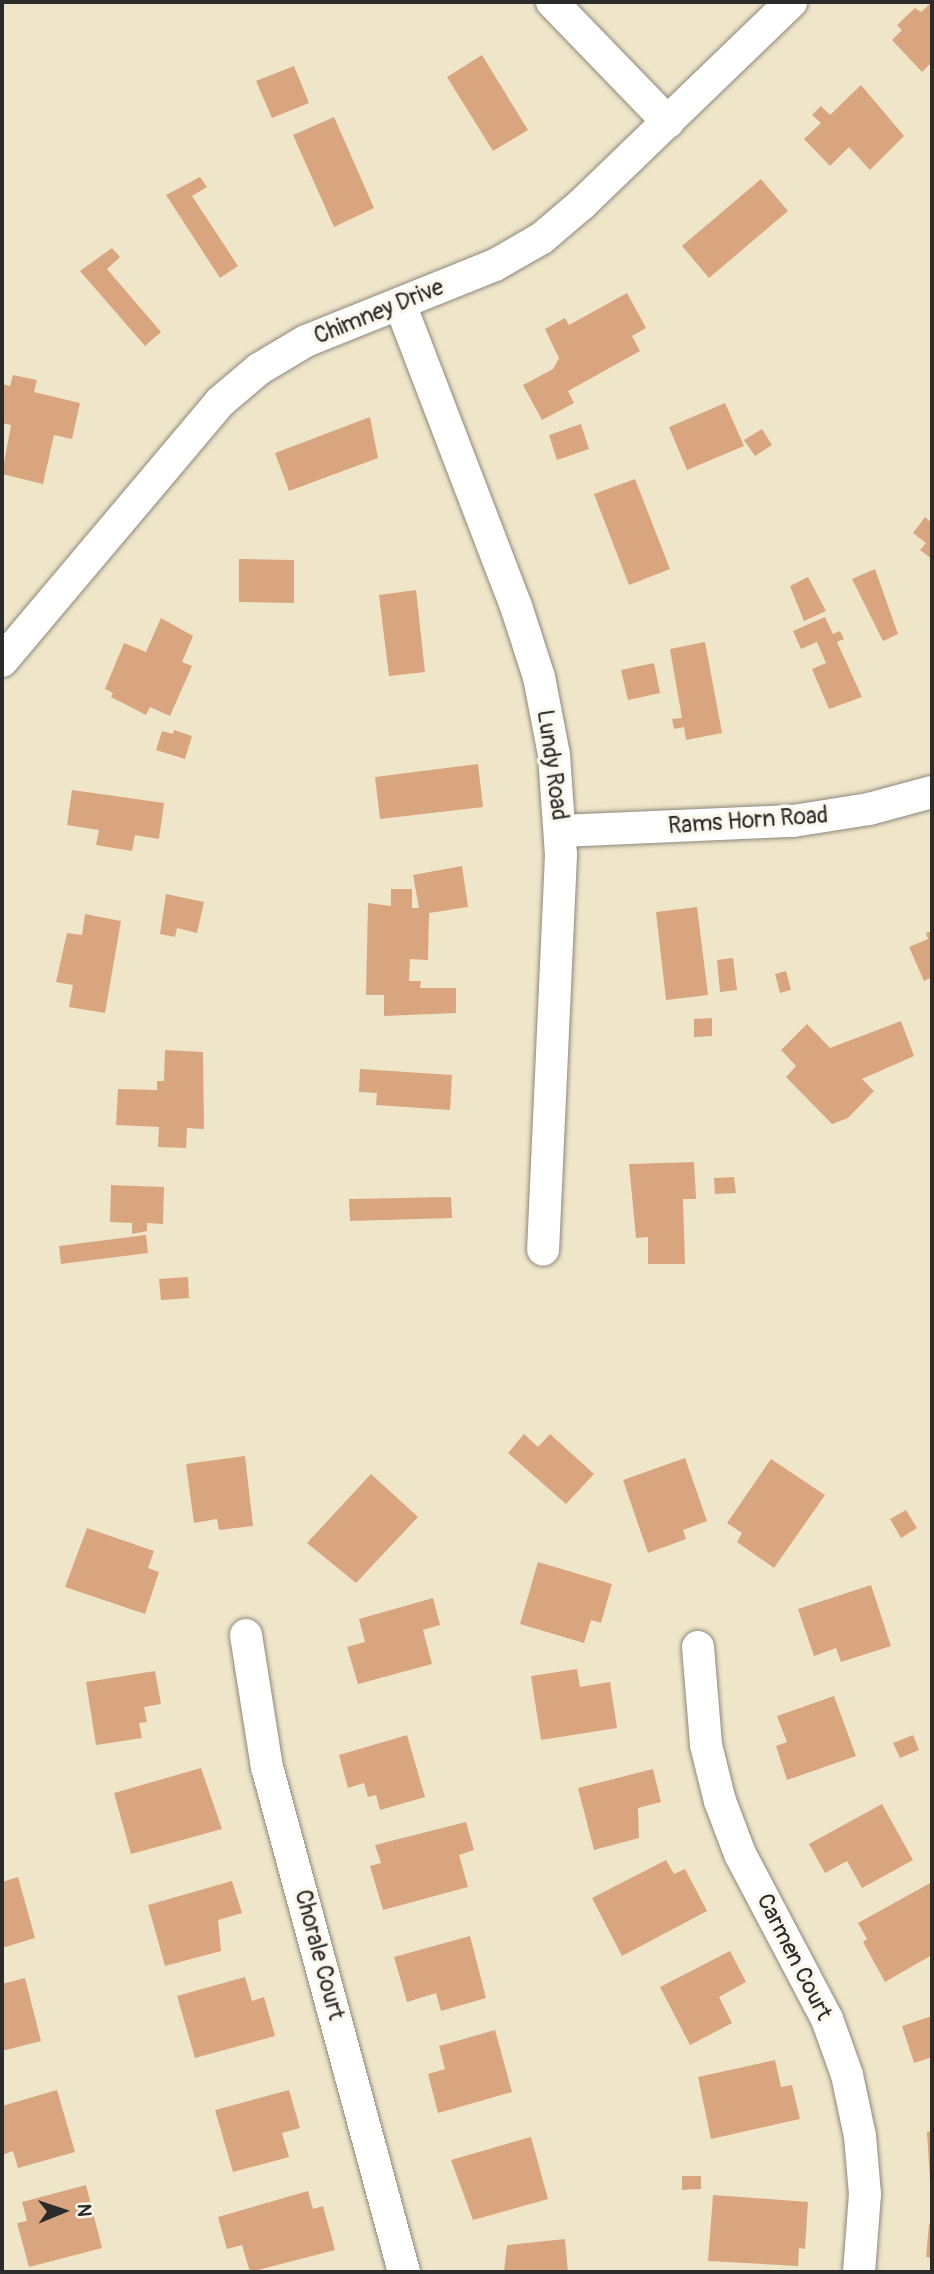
<!DOCTYPE html>
<style>
body{margin:0}
#map{position:relative;width:934px;height:2274px;overflow:hidden;background:#efe6ca;font-family:Pangolin,sans-serif}
div>[style]{position:absolute}
.building>*{inset:0;background:#d9a57f}
.roads{filter:drop-shadow(0 0 2px #8d887a) drop-shadow(0 0 2px #8d887a)}
.minor>*{height:32px;margin:-16px;padding:0 16px;transform-origin:16px;border-radius:16px;background:#fff}
span{translate:-50% -50%;white-space:nowrap;text-align:center;line-height:1.15;-webkit-text-stroke:7px #fbf7ec;paint-order:stroke}
.street-label{font-size:23px;color:#2b2b2b}
.frame{position:absolute;inset:0;border:4px solid #2b2b2b;pointer-events:none}
.north{position:absolute;left:28px;top:2176px;width:70px;height:70px;-webkit-text-stroke:5px #fbf7ec;paint-order:stroke;rotate:88deg;font-size:19px;font-weight:700;line-height:28px;text-align:center;color:#2b2b2b}
.north::after{content:'';display:block;margin:auto;width:24px;height:32px;background:#2b2b2b;clip-path:polygon(50% 0,100% 100%,50% 72%,0 100%)}
</style>
<div id="map">
<div class="building">
<div style="clip-path:polygon(932px 2px,932px 62px,922px 72px,892px 40px,902px 30px,897px 25px,915px 8px,921px 12px)"></div>
<div style="clip-path:polygon(482px 55px,528px 130px,493px 151px,447px 77px)"></div>
<div style="clip-path:polygon(294px 66px,309px 103px,272px 118px,256px 81px)"></div>
<div style="clip-path:polygon(861px 85px,904px 136px,870px 170px,849px 147px,830px 166px,804px 139px,821px 123px,812px 115px,821px 106px,830px 115px)"></div>
<div style="clip-path:polygon(334px 117px,374px 208px,334px 227px,293px 135px)"></div>
<div style="clip-path:polygon(200px 177px,207px 187px,192px 196px,238px 266px,220px 278px,166px 195px)"></div>
<div style="clip-path:polygon(761px 179px,788px 211px,709px 278px,682px 246px)"></div>
<div style="clip-path:polygon(112px 248px,120px 257px,107px 269px,161px 332px,145px 346px,80px 271px)"></div>
<div style="clip-path:polygon(627px 293px,646px 328px,632px 336px,640px 351px,568px 391px,574px 403px,542px 420px,523px 385px,553px 369px,559px 358px,545px 329px,565px 318px,569px 325px)"></div>
<div style="clip-path:polygon(13px 375px,37px 380px,34px 392px,80px 403px,72px 439px,54px 435px,43px 484px,2px 474px,11px 425px,2px 423px,2px 384px,10px 386px)"></div>
<div style="clip-path:polygon(725px 403px,744px 446px,687px 470px,669px 427px)"></div>
<div style="clip-path:polygon(370px 417px,378px 458px,289px 491px,275px 453px)"></div>
<div style="clip-path:polygon(581px 424px,589px 449px,557px 460px,549px 435px)"></div>
<div style="clip-path:polygon(762px 429px,772px 445px,755px 456px,744px 440px)"></div>
<div style="clip-path:polygon(635px 479px,670px 569px,629px 585px,594px 494px)"></div>
<div style="clip-path:polygon(925px 517px,932px 523px,932px 559px,920px 550px,926px 543px,913px 533px)"></div>
<div style="clip-path:polygon(239px 559px,294px 560px,294px 603px,239px 602px)"></div>
<div style="clip-path:polygon(875px 569px,898px 634px,883px 641px,852px 579px)"></div>
<div style="clip-path:polygon(808px 577px,826px 611px,804px 621px,790px 586px)"></div>
<div style="clip-path:polygon(416px 590px,425px 672px,389px 676px,379px 595px)"></div>
<div style="clip-path:polygon(825px 617px,833px 634px,840px 631px,844px 639px,837px 642px,862px 697px,829px 709px,812px 669px,826px 663px,817px 642px,801px 649px,793px 631px)"></div>
<div style="clip-path:polygon(161px 618px,193px 636px,182px 662px,192px 666px,170px 716px,150px 707px,146px 715px,111px 697px,113px 693px,105px 689px,124px 643px,146px 652px)"></div>
<div style="clip-path:polygon(705px 642px,722px 733px,686px 740px,684px 727px,674px 729px,672px 719px,682px 718px,670px 649px)"></div>
<div style="clip-path:polygon(654px 663px,660px 693px,628px 700px,621px 670px)"></div>
<div style="clip-path:polygon(174px 730px,192px 736px,185px 759px,156px 750px,162px 731px,173px 734px)"></div>
<div style="clip-path:polygon(478px 764px,483px 807px,380px 819px,375px 777px)"></div>
<div style="clip-path:polygon(72px 790px,164px 803px,159px 839px,135px 835px,132px 851px,96px 845px,99px 830px,67px 825px)"></div>
<div style="clip-path:polygon(462px 866px,468px 907px,429px 913px,428px 960px,410px 959px,409px 981px,421px 981px,420px 988px,456px 988px,456px 1013px,384px 1016px,384px 995px,366px 995px,368px 903px,391px 906px,391px 889px,412px 889px,412px 908px,419px 908px,413px 875px)"></div>
<div style="clip-path:polygon(166px 894px,204px 902px,197px 933px,177px 928px,175px 937px,160px 934px)"></div>
<div style="clip-path:polygon(697px 907px,708px 995px,666px 1000px,656px 912px)"></div>
<div style="clip-path:polygon(85px 914px,121px 921px,105px 1013px,69px 1007px,73px 985px,56px 982px,67px 933px,82px 935px)"></div>
<div style="clip-path:polygon(932px 931px,932px 977px,924px 981px,909px 947px,928px 939px,926px 933px)"></div>
<div style="clip-path:polygon(733px 958px,737px 990px,720px 992px,717px 960px)"></div>
<div style="clip-path:polygon(786px 971px,791px 990px,780px 993px,775px 974px)"></div>
<div style="clip-path:polygon(712px 1018px,712px 1036px,694px 1037px,694px 1019px)"></div>
<div style="clip-path:polygon(901px 1021px,914px 1056px,862px 1079px,874px 1091px,848px 1118px,832px 1124px,786px 1077px,796px 1066px,781px 1050px,807px 1024px,830px 1048px)"></div>
<div style="clip-path:polygon(165px 1050px,203px 1052px,204px 1129px,187px 1128px,186px 1148px,158px 1147px,159px 1127px,116px 1125px,118px 1089px,157px 1090px,157px 1081px,164px 1081px)"></div>
<div style="clip-path:polygon(360px 1069px,452px 1075px,450px 1110px,376px 1105px,377px 1093px,359px 1092px)"></div>
<div style="clip-path:polygon(694px 1162px,696px 1199px,683px 1199px,685px 1264px,648px 1264px,648px 1237px,636px 1238px,629px 1164px)"></div>
<div style="clip-path:polygon(734px 1177px,736px 1193px,715px 1194px,714px 1178px)"></div>
<div style="clip-path:polygon(111px 1185px,164px 1187px,163px 1224px,147px 1223px,147px 1231px,132px 1234px,132px 1223px,110px 1222px)"></div>
<div style="clip-path:polygon(451px 1197px,452px 1218px,350px 1221px,349px 1199px)"></div>
<div style="clip-path:polygon(146px 1235px,148px 1253px,61px 1264px,59px 1246px)"></div>
<div style="clip-path:polygon(188px 1277px,189px 1298px,161px 1300px,159px 1279px)"></div>
<div style="clip-path:polygon(524px 1434px,538px 1447px,550px 1434px,594px 1474px,566px 1504px,508px 1453px)"></div>
<div style="clip-path:polygon(245px 1456px,253px 1526px,219px 1530px,217px 1519px,194px 1523px,186px 1464px)"></div>
<div style="clip-path:polygon(685px 1458px,707px 1521px,683px 1530px,686px 1539px,648px 1553px,623px 1480px)"></div>
<div style="clip-path:polygon(771px 1459px,825px 1495px,774px 1568px,737px 1542px,742px 1533px,727px 1523px)"></div>
<div style="clip-path:polygon(371px 1474px,418px 1517px,356px 1583px,307px 1543px)"></div>
<div style="clip-path:polygon(906px 1510px,917px 1528px,901px 1538px,890px 1519px)"></div>
<div style="clip-path:polygon(87px 1528px,154px 1551px,148px 1568px,159px 1572px,145px 1614px,65px 1587px)"></div>
<div style="clip-path:polygon(538px 1562px,612px 1584px,601px 1623px,591px 1620px,584px 1643px,520px 1624px)"></div>
<div style="clip-path:polygon(871px 1585px,891px 1646px,841px 1662px,836px 1648px,814px 1656px,798px 1609px)"></div>
<div style="clip-path:polygon(433px 1598px,440px 1625px,423px 1630px,432px 1664px,358px 1684px,347px 1647px,365px 1642px,359px 1619px)"></div>
<div style="clip-path:polygon(577px 1669px,580px 1687px,610px 1682px,617px 1728px,541px 1740px,531px 1676px)"></div>
<div style="clip-path:polygon(155px 1671px,161px 1704px,144px 1707px,147px 1722px,139px 1723px,142px 1738px,96px 1745px,86px 1682px)"></div>
<div style="clip-path:polygon(834px 1696px,856px 1756px,787px 1780px,776px 1746px,787px 1742px,777px 1716px)"></div>
<div style="clip-path:polygon(407px 1735px,425px 1797px,380px 1810px,376px 1795px,368px 1797px,364px 1783px,348px 1788px,339px 1755px)"></div>
<div style="clip-path:polygon(913px 1735px,919px 1750px,900px 1758px,893px 1743px)"></div>
<div style="clip-path:polygon(201px 1768px,222px 1829px,131px 1854px,114px 1793px)"></div>
<div style="clip-path:polygon(653px 1769px,661px 1802px,638px 1808px,639px 1838px,594px 1850px,578px 1788px)"></div>
<div style="clip-path:polygon(882px 1804px,913px 1860px,862px 1888px,847px 1861px,825px 1873px,809px 1844px)"></div>
<div style="clip-path:polygon(466px 1822px,474px 1850px,459px 1855px,468px 1887px,383px 1910px,370px 1866px,381px 1863px,375px 1845px)"></div>
<div style="clip-path:polygon(666px 1860px,674px 1874px,685px 1869px,707px 1911px,622px 1956px,592px 1898px)"></div>
<div style="clip-path:polygon(18px 1877px,35px 1938px,2px 1948px,2px 1882px)"></div>
<div style="clip-path:polygon(232px 1881px,242px 1913px,218px 1920px,221px 1951px,165px 1966px,148px 1905px)"></div>
<div style="clip-path:polygon(932px 1882px,932px 1955px,885px 1982px,863px 1942px,867px 1939px,858px 1923px)"></div>
<div style="clip-path:polygon(470px 1936px,486px 1998px,441px 2011px,436px 1993px,407px 2002px,394px 1957px)"></div>
<div style="clip-path:polygon(730px 1951px,746px 1982px,719px 1997px,732px 2023px,690px 2045px,660px 1987px)"></div>
<div style="clip-path:polygon(245px 1977px,252px 2001px,264px 1997px,275px 2036px,195px 2058px,177px 1996px)"></div>
<div style="clip-path:polygon(25px 1978px,41px 2041px,2px 2051px,2px 1984px)"></div>
<div style="clip-path:polygon(932px 2016px,932px 2057px,914px 2063px,902px 2026px)"></div>
<div style="clip-path:polygon(495px 2030px,512px 2092px,438px 2113px,428px 2074px,445px 2069px,439px 2046px)"></div>
<div style="clip-path:polygon(775px 2060px,781px 2087px,792px 2085px,800px 2119px,711px 2139px,698px 2077px)"></div>
<div style="clip-path:polygon(57px 2090px,75px 2152px,18px 2168px,13px 2151px,2px 2155px,2px 2106px)"></div>
<div style="clip-path:polygon(289px 2090px,300px 2128px,282px 2133px,289px 2157px,233px 2172px,215px 2110px)"></div>
<div style="clip-path:polygon(932px 2131px,932px 2181px,930px 2181px,927px 2132px)"></div>
<div style="clip-path:polygon(531px 2137px,548px 2199px,473px 2220px,451px 2160px)"></div>
<div style="clip-path:polygon(682px 2176px,701px 2176px,701px 2189px,682px 2190px)"></div>
<div style="clip-path:polygon(86px 2185px,102px 2248px,29px 2267px,17px 2223px,27px 2221px,22px 2202px)"></div>
<div style="clip-path:polygon(308px 2191px,313px 2209px,323px 2206px,335px 2250px,250px 2272px,242px 2245px,227px 2249px,218px 2217px)"></div>
<div style="clip-path:polygon(713px 2195px,808px 2202px,805px 2249px,799px 2248px,798px 2266px,708px 2261px)"></div>
<div style="clip-path:polygon(929px 2224px,932px 2224px,932px 2258px,926px 2257px)"></div>
<div style="clip-path:polygon(565px 2239px,568px 2272px,504px 2272px,507px 2245px)"></div>
</div>
<div class="roads">
<div class="minor">
<div style="left:552px;top:2px;width:167px;rotate:46deg"></div>
<div style="left:400px;top:304px;width:324px;rotate:69deg"></div>
<div style="left:516px;top:606px;width:75px;rotate:72.1deg"></div>
<div style="left:539px;top:677px;width:79px;rotate:79.1deg"></div>
<div style="left:554px;top:755px;width:100px;rotate:86deg"></div>
<div style="left:561px;top:855px;width:395px;rotate:92.6deg"></div>
<div style="left:2px;top:661px;width:339px;rotate:-49.9deg"></div>
<div style="left:220px;top:402px;width:51px;rotate:-40.2deg"></div>
<div style="left:259px;top:369px;width:55px;rotate:-30.8deg"></div>
<div style="left:306px;top:341px;width:204px;rotate:-21.9deg"></div>
<div style="left:495px;top:265px;width:54px;rotate:-29.9deg"></div>
<div style="left:542px;top:238px;width:52px;rotate:-40.4deg"></div>
<div style="left:582px;top:204px;width:291px;rotate:-44deg"></div>
<div style="left:561px;top:831px;width:232px;rotate:-2.5deg"></div>
<div style="left:793px;top:821px;width:77px;rotate:-9deg"></div>
<div style="left:869px;top:809px;width:65px;rotate:-15.1deg"></div>
<div style="left:246px;top:1635px;width:134px;rotate:81deg"></div>
<div style="left:267px;top:1767px;width:523px;rotate:74.82deg"></div>
<div style="left:698px;top:1647px;width:98px;rotate:85.3deg"></div>
<div style="left:706px;top:1745px;width:58px;rotate:76deg"></div>
<div style="left:720px;top:1801px;width:57px;rotate:69.3deg"></div>
<div style="left:740px;top:1854px;width:187px;rotate:62.2deg"></div>
<div style="left:827px;top:2019px;width:59px;rotate:70.3deg"></div>
<div style="left:847px;top:2075px;width:62px;rotate:78deg"></div>
<div style="left:860px;top:2136px;width:58px;rotate:85.1deg"></div>
<div style="left:865px;top:2194px;width:78px;rotate:94.4deg"></div>
</div>
</div>
<div class="street-label">
<span style="left:379px;top:312px;rotate:-22deg">Chimney Drive</span>
<span style="left:552px;top:765px;rotate:82deg">Lundy Road</span>
<span style="left:748px;top:821px;rotate:-4deg">Rams Horn Road</span>
<span style="left:319px;top:1955px;rotate:75deg">Chorale Court</span>
<span style="left:794px;top:1957px;rotate:63deg">Carmen Court</span>
</div>
<div class="frame"></div>
<div class="north">N</div>
</div>
